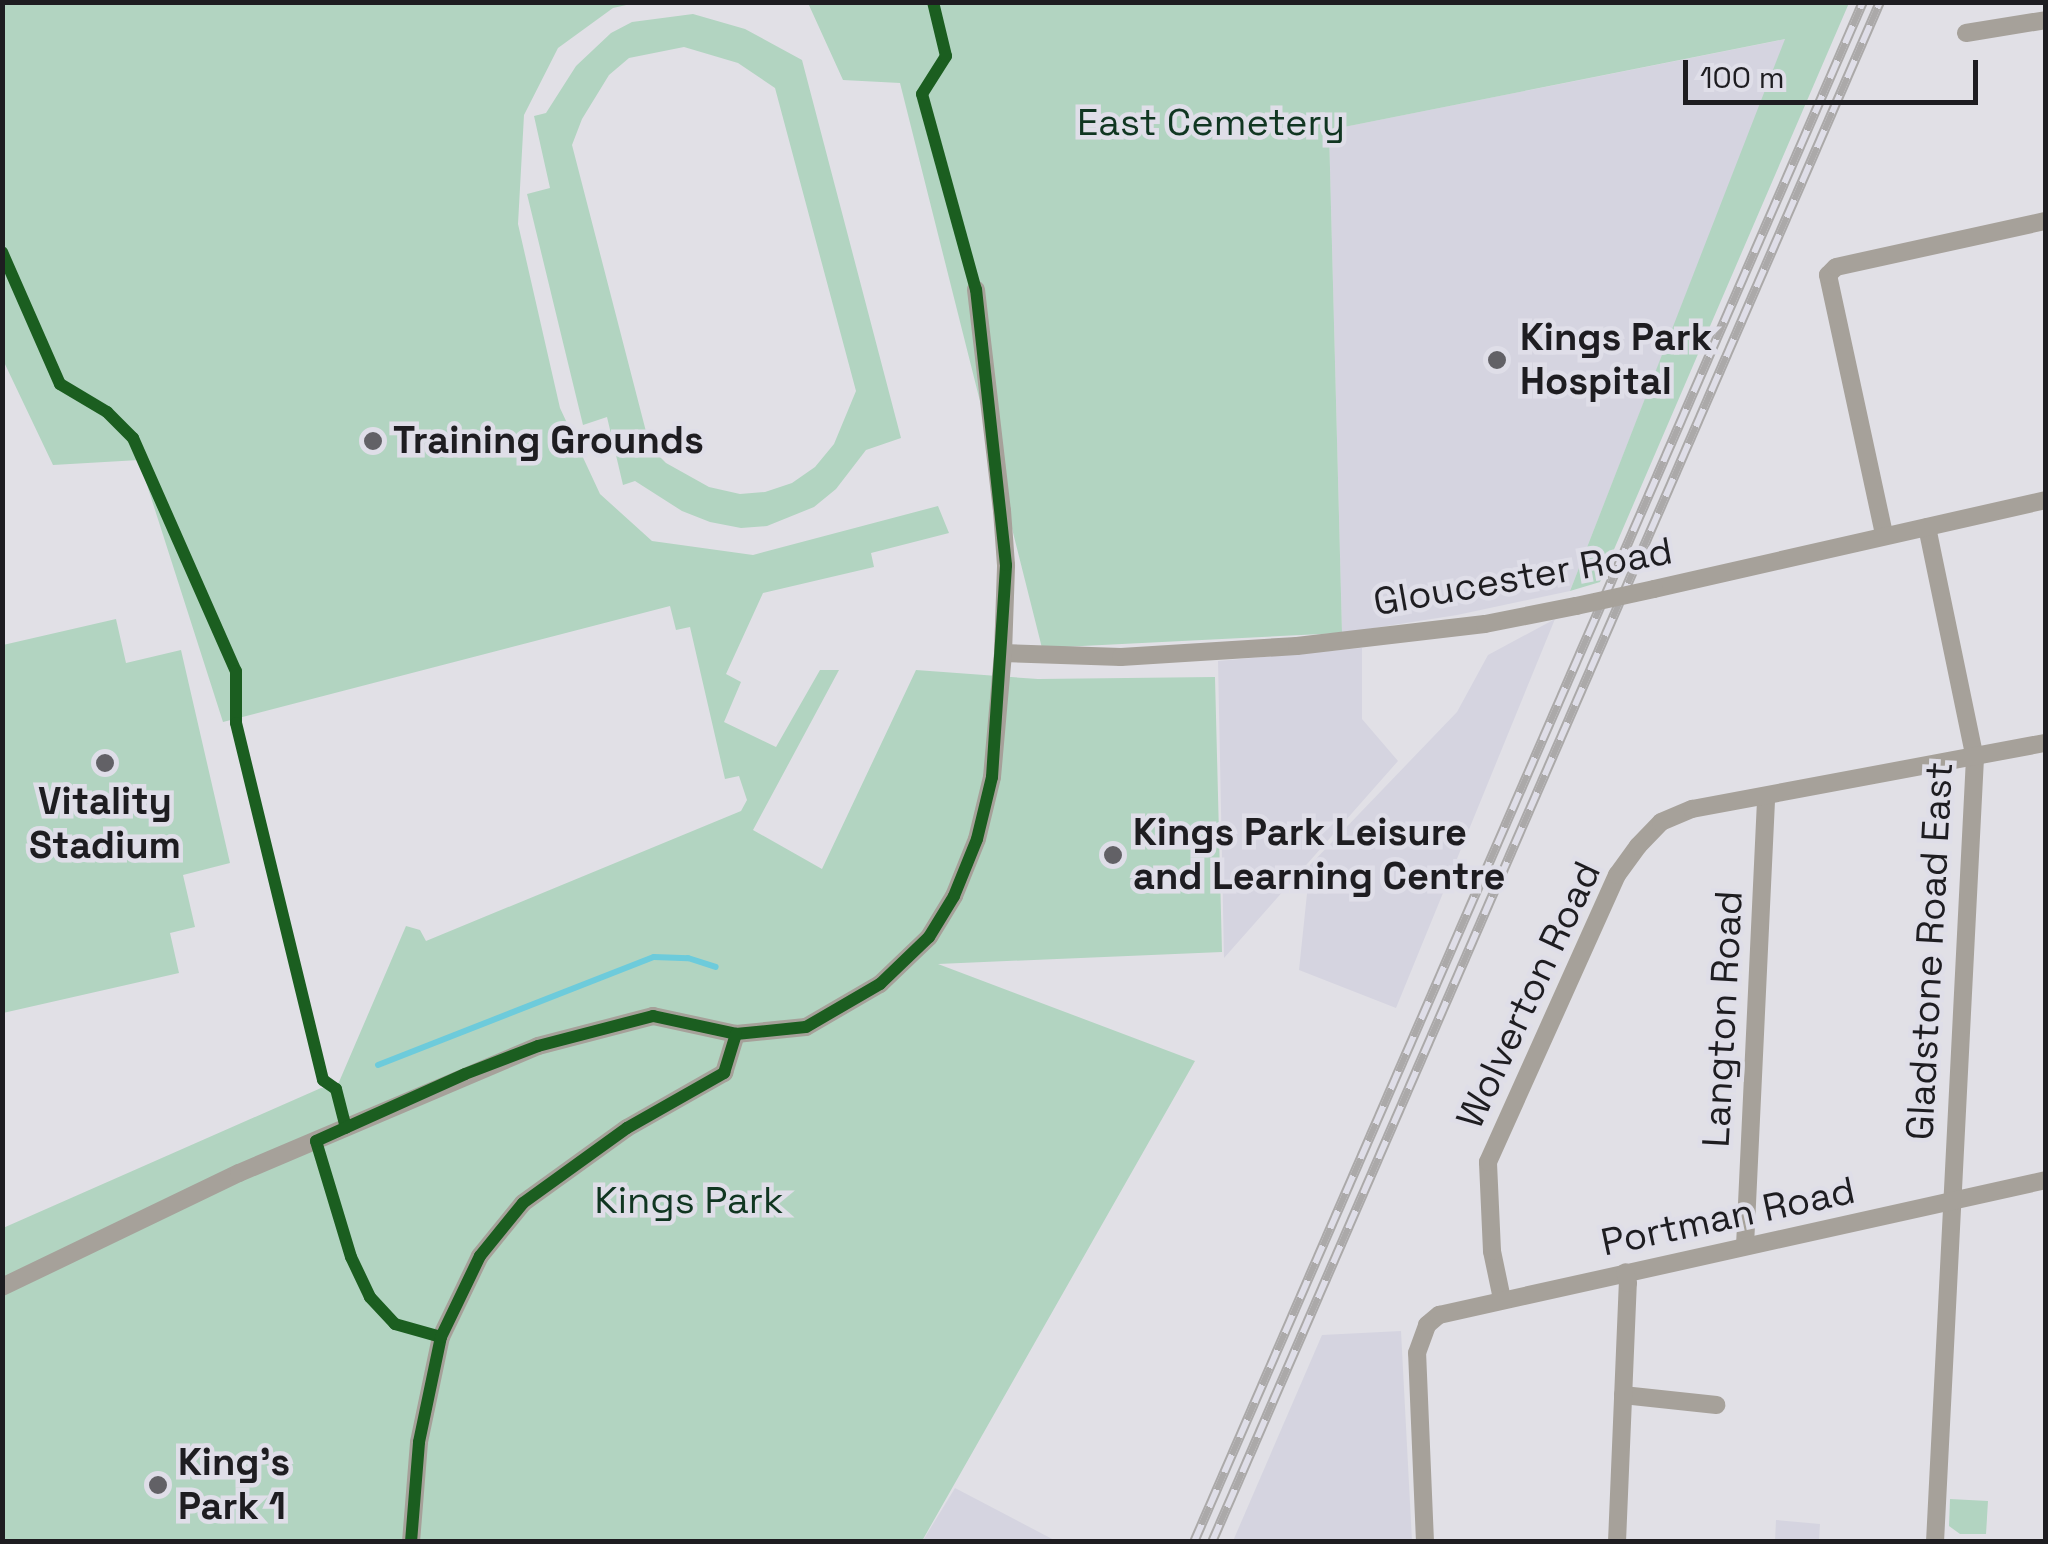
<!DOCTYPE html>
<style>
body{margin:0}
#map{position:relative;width:2048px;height:1544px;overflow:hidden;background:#e1e0e6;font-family:"Space Grotesk",sans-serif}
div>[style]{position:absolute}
.built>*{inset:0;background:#d5d4e0}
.green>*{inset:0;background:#b2d4c1}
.stream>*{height:6px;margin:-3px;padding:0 3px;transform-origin:3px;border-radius:3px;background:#6dcbdb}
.street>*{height:18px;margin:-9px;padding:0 9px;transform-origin:9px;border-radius:9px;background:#a6a19a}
.rail>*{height:10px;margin-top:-5px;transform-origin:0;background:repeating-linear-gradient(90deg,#dfdee8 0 19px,#aba9a9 0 38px);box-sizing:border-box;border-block:2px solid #aba9a9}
.street-bridge>*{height:18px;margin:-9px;padding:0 9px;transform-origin:9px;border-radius:9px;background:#a6a19a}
.cycleway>*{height:12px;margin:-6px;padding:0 6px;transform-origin:6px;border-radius:6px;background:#1b5e20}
.dots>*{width:28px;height:28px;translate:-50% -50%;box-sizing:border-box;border:5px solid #dfdee8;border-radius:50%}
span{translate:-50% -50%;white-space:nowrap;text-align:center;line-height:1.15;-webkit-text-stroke:9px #dfdee8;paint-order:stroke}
.park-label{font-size:38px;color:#103621}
.poi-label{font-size:38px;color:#1e1d21;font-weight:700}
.left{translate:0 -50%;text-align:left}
.street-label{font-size:38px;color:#1e1d21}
.frame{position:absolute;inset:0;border:5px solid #1e1d21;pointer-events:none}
.scale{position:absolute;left:1683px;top:60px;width:295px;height:45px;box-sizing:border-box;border:5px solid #1e1d21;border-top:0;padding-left:12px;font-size:30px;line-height:35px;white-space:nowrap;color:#1e1d21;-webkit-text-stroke:8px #dfdee8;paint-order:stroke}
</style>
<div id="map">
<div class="built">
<div style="clip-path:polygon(1786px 39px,1570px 591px,1457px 615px,1342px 633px,1329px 130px)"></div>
<div style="clip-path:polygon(1555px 619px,1396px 1008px,1299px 970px,1310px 865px,1457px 712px,1488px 655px)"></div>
<div style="clip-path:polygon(1362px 648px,1362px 719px,1398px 761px,1224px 958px,1218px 661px)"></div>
<div style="clip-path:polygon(1401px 1331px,1412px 1541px,1233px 1541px,1322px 1335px)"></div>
<div style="clip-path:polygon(955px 1488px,1056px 1541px,922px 1542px)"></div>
<div style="clip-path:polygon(1776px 1520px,1820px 1524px,1819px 1541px,1775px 1541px)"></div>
</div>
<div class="green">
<div style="clip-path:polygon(3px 3px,635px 3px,613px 8px,558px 48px,524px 115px,518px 224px,560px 408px,600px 494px,652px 541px,753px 555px,938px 506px,949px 533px,871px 553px,874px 567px,763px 593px,726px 674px,741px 682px,724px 722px,776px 747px,820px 670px,839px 670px,753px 830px,822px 869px,916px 670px,1038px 679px,1215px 677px,1222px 952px,938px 964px,1195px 1061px,922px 1541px,3px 1541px,3px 1228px,321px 1088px,336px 1089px,406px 926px,420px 930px,426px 941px,741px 811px,747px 800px,739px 776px,725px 779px,690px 627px,676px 630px,670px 606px,223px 722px,139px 460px,53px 465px,3px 360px)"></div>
<div style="clip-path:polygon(808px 3px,1849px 3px,1600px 582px,1570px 591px,1785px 39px,1329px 130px,1342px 633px,1042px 648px,900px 83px,843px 80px)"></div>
<div style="clip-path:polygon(evenodd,693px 14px,745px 29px,802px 60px,901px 438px,866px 450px,836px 489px,814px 507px,767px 526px,741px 528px,710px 522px,682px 511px,635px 481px,623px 485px,607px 417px,583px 425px,527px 194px,550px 188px,534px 116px,546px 113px,576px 66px,611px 33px,632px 22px,693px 14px,684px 47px,738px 63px,775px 88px,856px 391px,834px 444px,815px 467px,792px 483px,765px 492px,740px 494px,709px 487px,666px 463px,650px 447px,572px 145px,582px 119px,609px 75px,629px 58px,684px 47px)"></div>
<div style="clip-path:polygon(116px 619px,126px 663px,181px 650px,230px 863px,183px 875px,195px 927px,170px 933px,179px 973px,3px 1013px,3px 645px)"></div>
<div style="clip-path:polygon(1950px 1499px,1988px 1501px,1986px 1534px,1960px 1534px,1949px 1526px)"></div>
</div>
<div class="stream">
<div style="left:378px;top:1065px;width:296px;rotate:-21.4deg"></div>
<div style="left:654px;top:957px;width:34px;rotate:2deg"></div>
<div style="left:688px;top:958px;width:29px;rotate:18deg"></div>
</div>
<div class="street">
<div style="left:1966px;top:33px;width:81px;rotate:-9.2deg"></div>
<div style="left:1927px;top:527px;width:236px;rotate:78.3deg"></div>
<div style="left:1975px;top:758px;width:785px;rotate:92.92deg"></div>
<div style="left:1884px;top:534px;width:265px;rotate:-102.2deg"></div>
<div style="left:1828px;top:275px;width:11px;rotate:-45deg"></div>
<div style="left:1836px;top:267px;width:215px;rotate:-12.4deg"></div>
<div style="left:1654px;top:589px;width:402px;rotate:-12.8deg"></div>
<div style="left:1003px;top:653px;width:118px;rotate:1.9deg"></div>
<div style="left:1121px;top:657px;width:176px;rotate:-3.6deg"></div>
<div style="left:1297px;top:646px;width:189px;rotate:-6.7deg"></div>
<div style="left:1485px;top:624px;width:93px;rotate:-11.2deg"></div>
<div style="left:1745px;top:1246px;width:450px;rotate:-87.3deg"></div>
<div style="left:2px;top:1287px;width:263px;rotate:-25.7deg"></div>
<div style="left:239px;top:1173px;width:325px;rotate:-23deg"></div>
<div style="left:538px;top:1046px;width:119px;rotate:-14.6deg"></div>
<div style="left:653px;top:1016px;width:85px;rotate:12.2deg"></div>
<div style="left:736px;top:1034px;width:70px;rotate:-5.7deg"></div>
<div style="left:806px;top:1027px;width:86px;rotate:-30.2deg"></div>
<div style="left:880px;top:984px;width:68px;rotate:-43.8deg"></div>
<div style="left:929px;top:937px;width:48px;rotate:-58.6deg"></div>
<div style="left:954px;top:896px;width:61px;rotate:-68deg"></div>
<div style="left:977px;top:839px;width:64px;rotate:-76.4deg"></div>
<div style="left:992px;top:777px;width:124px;rotate:-84.9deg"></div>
<div style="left:1003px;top:653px;width:88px;rotate:-88deg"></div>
<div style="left:1006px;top:565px;width:54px;rotate:-94.2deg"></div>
<div style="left:1002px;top:511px;width:223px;rotate:-96.7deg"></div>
<div style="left:1502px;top:1299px;width:49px;rotate:-101.8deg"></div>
<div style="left:1492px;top:1251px;width:89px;rotate:-92.6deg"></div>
<div style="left:1488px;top:1162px;width:315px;rotate:-65.8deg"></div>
<div style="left:1617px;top:875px;width:36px;rotate:-54deg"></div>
<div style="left:1638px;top:846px;width:33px;rotate:-46deg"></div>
<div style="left:1661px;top:822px;width:34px;rotate:-23deg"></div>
<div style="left:1692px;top:809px;width:360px;rotate:-10.6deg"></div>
<div style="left:1623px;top:1395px;width:94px;rotate:6.1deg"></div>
<div style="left:411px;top:1542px;width:100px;rotate:-85.4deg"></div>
<div style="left:419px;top:1442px;width:107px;rotate:-78.2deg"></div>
<div style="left:441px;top:1337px;width:90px;rotate:-64.3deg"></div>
<div style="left:480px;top:1256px;width:68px;rotate:-50.9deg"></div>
<div style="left:523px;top:1203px;width:128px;rotate:-35.8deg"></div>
<div style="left:627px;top:1128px;width:112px;rotate:-29.6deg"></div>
<div style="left:724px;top:1073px;width:41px;rotate:-72.9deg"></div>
<div style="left:1425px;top:1542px;width:189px;rotate:-92.4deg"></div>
<div style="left:1417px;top:1353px;width:30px;rotate:-70deg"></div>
<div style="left:1427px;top:1325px;width:16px;rotate:-40deg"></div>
<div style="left:1439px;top:1315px;width:622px;rotate:-12.54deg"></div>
<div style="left:1617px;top:1542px;width:259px;rotate:-87.6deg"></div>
<div style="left:1628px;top:1283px;width:11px;rotate:-105deg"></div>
</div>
<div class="rail">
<div style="left:1194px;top:1542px;width:1679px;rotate:-66.52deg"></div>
<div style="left:1212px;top:1542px;width:1679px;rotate:-66.55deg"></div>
</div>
<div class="street-bridge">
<div style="left:1576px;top:606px;width:80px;rotate:-12.3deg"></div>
</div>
<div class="cycleway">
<div style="left:2px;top:252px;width:144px;rotate:66.3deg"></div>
<div style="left:60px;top:384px;width:55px;rotate:30.8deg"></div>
<div style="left:107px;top:412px;width:37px;rotate:45deg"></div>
<div style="left:133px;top:438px;width:255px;rotate:66.2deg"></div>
<div style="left:236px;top:671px;width:52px;rotate:90deg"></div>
<div style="left:236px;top:723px;width:367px;rotate:76.3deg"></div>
<div style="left:323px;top:1080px;width:16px;rotate:35deg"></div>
<div style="left:336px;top:1089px;width:40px;rotate:75.6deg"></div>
<div style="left:441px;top:1337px;width:48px;rotate:-164.2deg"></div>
<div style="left:395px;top:1324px;width:37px;rotate:-133deg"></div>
<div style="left:370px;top:1297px;width:44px;rotate:-115.4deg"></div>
<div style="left:351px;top:1257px;width:121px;rotate:-106.8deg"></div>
<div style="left:316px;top:1141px;width:163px;rotate:-24.2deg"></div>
<div style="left:465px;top:1074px;width:78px;rotate:-21deg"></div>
<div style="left:538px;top:1046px;width:119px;rotate:-14.6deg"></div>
<div style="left:653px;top:1016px;width:85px;rotate:12.2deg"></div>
<div style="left:736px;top:1034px;width:70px;rotate:-5.7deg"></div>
<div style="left:806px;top:1027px;width:86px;rotate:-30.2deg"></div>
<div style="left:880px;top:984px;width:68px;rotate:-43.8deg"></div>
<div style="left:929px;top:937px;width:48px;rotate:-58.6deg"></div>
<div style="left:954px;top:896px;width:61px;rotate:-68deg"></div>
<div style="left:977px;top:839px;width:64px;rotate:-76.4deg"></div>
<div style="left:992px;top:777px;width:212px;rotate:-86.2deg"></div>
<div style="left:1006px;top:565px;width:277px;rotate:-96.2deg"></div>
<div style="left:976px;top:290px;width:203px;rotate:-105.4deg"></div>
<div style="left:922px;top:94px;width:45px;rotate:-57.7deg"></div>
<div style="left:946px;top:56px;width:56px;rotate:-103.5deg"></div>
<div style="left:411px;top:1542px;width:100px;rotate:-85.4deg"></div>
<div style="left:419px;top:1442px;width:107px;rotate:-78.2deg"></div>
<div style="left:441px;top:1337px;width:90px;rotate:-64.3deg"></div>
<div style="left:480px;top:1256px;width:68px;rotate:-50.9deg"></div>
<div style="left:523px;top:1203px;width:128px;rotate:-35.8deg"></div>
<div style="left:627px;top:1128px;width:112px;rotate:-29.6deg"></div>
<div style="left:724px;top:1073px;width:41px;rotate:-72.9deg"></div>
</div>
<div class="dots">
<div style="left:1497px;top:360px;background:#626166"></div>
<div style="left:373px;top:441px;background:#626166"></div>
<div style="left:105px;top:763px;background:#626166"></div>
<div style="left:1113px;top:855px;background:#626166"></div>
<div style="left:158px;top:1485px;background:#626166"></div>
</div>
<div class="park-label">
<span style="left:1211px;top:123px">East Cemetery</span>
<span style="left:689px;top:1201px">Kings Park</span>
</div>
<div class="poi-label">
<span class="left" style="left:1520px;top:360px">Kings Park<br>Hospital</span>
<span class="left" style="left:393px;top:441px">Training Grounds</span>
<span style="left:105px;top:824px">Vitality<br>Stadium</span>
<span class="left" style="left:1133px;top:855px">Kings Park Leisure<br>and Learning Centre</span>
<span class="left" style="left:178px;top:1485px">King's<br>Park 1</span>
</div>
<div class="street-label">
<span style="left:1523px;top:577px;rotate:-10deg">Gloucester Road</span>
<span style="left:1930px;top:951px;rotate:-87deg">Gladstone Road East</span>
<span style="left:1529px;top:995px;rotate:-65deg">Wolverton Road</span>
<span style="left:1723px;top:1019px;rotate:-87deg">Langton Road</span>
<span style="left:1728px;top:1217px;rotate:-12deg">Portman Road</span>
</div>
<div class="frame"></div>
<div class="scale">100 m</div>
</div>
